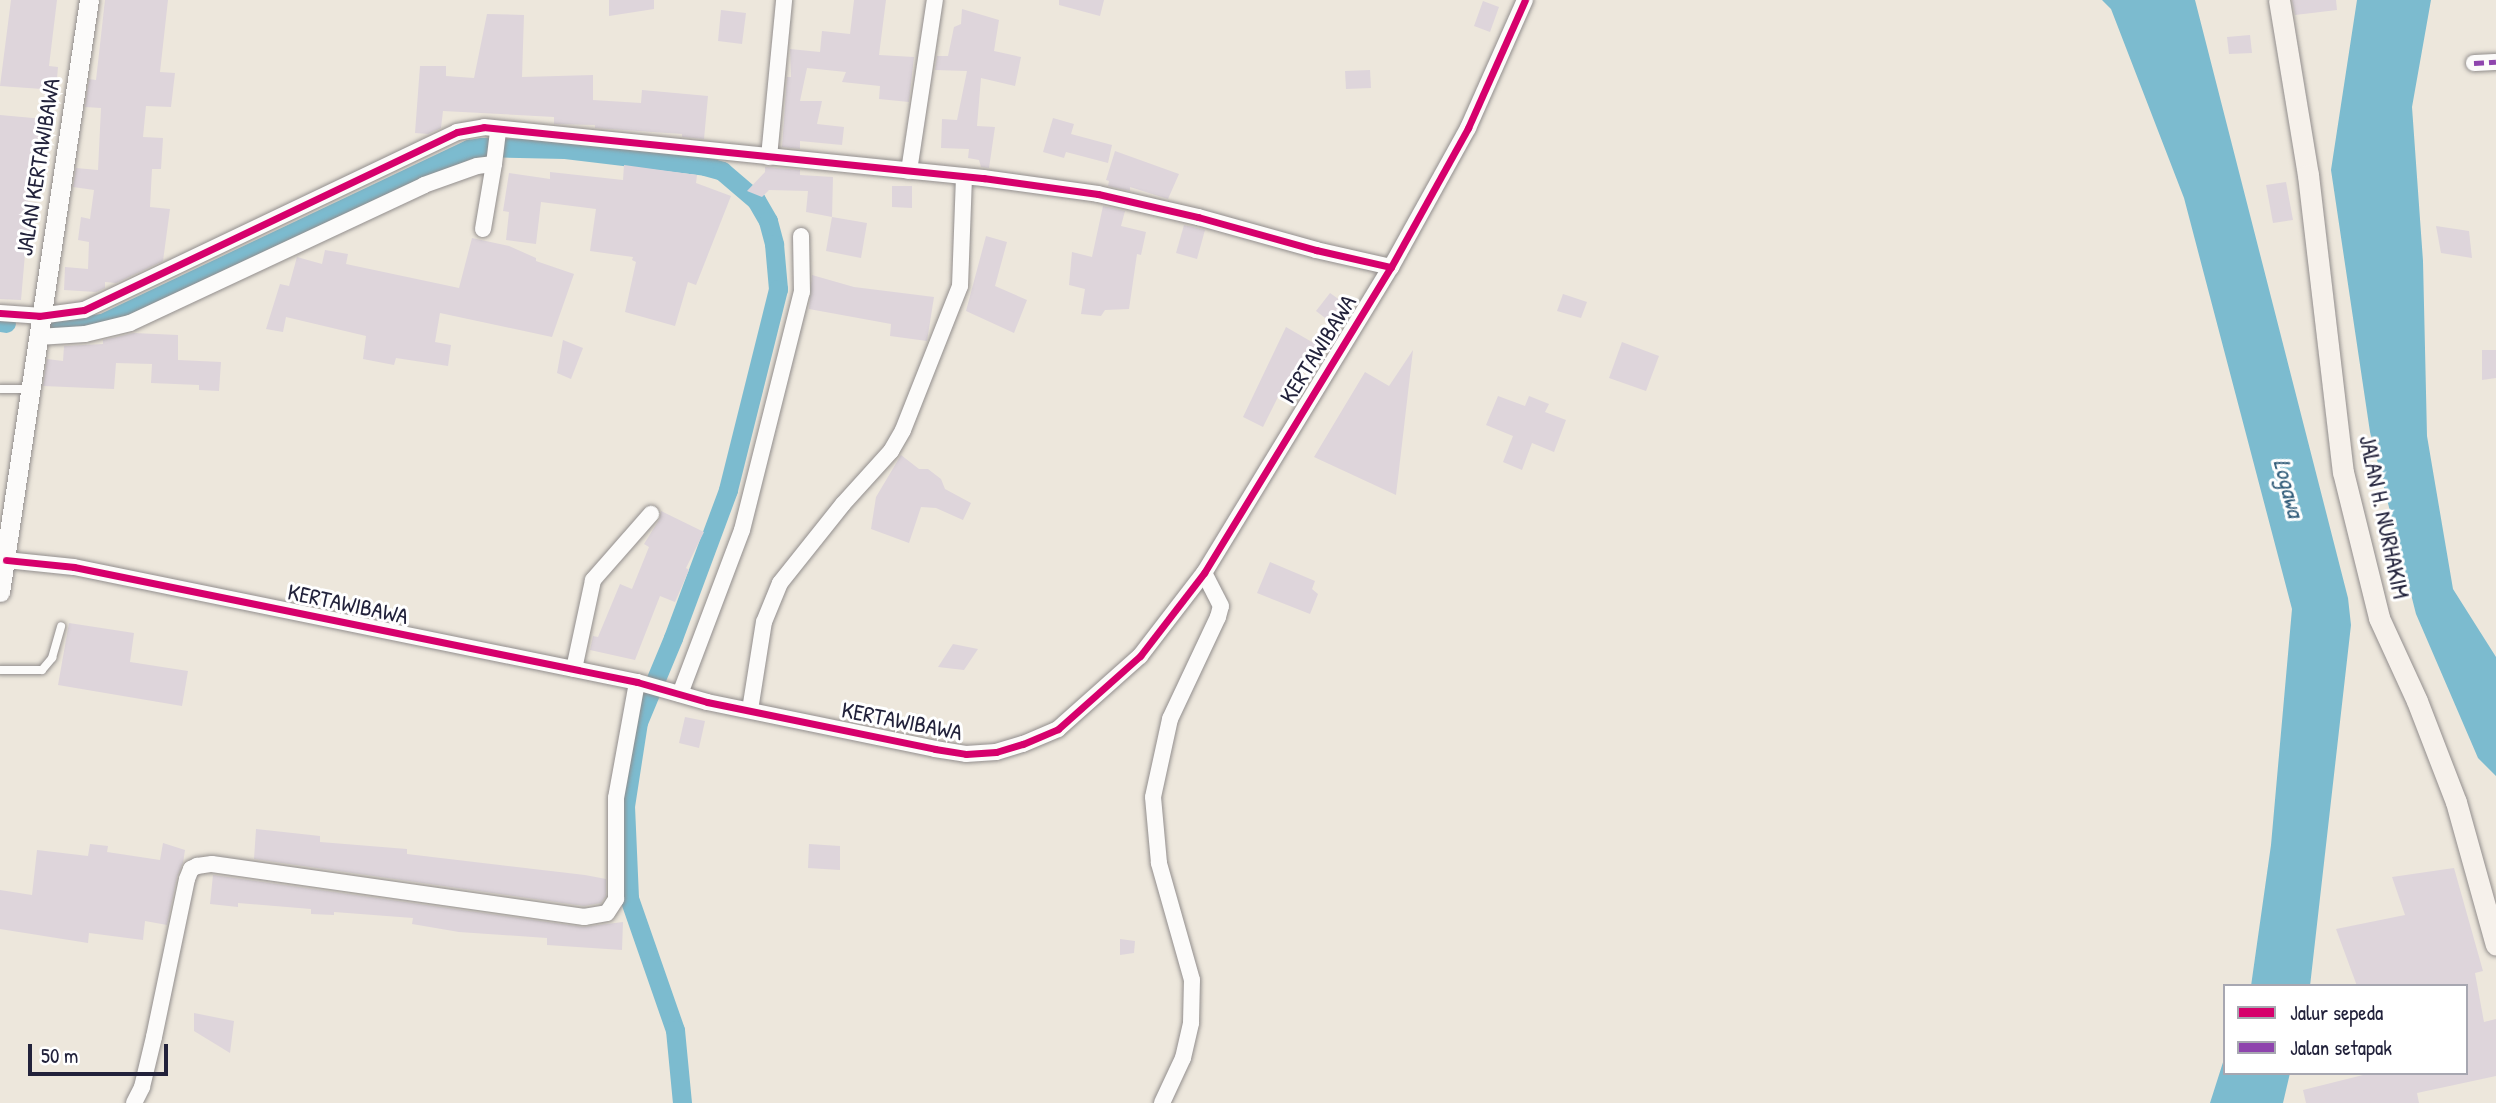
<!DOCTYPE html>
<style>
body{margin:0}
#map{position:relative;width:2496px;height:1103px;overflow:hidden;background:#ede7dc;font-family:"Patrick Hand",sans-serif}
div>[style]{position:absolute}
.water>*{inset:0;background:#7cbbcf}
.canal>*{height:19px;margin:-9.5px;padding:0 9.5px;transform-origin:9.5px;border-radius:9.5px;background:#7cbbcf}
.building>*{inset:0;background:#ded5db}
.roads{filter:drop-shadow(0 0 2px #928e8d) drop-shadow(0 0 2px #928e8d)}
.service>*{height:8px;margin:-4px;padding:0 4px;transform-origin:4px;border-radius:4px;background:#fcfbfa}
.minor>*{height:16px;margin:-8px;padding:0 8px;transform-origin:8px;border-radius:8px;background:#fcfbfa}
.tertiary>*{height:19px;margin:-9.5px;padding:0 9.5px;transform-origin:9.5px;border-radius:9.5px;background:#fcfbfa}
.secondary>*{height:21px;margin:-10.5px;padding:0 10.5px;transform-origin:10.5px;border-radius:10.5px;background:#f6f1eb}
.quiet>*{height:5px;margin-top:-2.5px;transform-origin:0;background:repeating-linear-gradient(90deg,#8e44ad 0 10px,transparent 0 15px)}
.cycleway>*{height:7px;margin:-3.5px;padding:0 3.5px;transform-origin:3.5px;border-radius:3.5px;background:#d6006c}
span{translate:-50% -50%;white-space:nowrap;text-align:center;line-height:1.15;-webkit-text-stroke:6px #fff;paint-order:stroke}
.street-label{font-size:23px;color:#22223b}
.water-label{font-size:24px;color:#345e7b;font-style:italic}
.legend{position:absolute;left:2223px;top:984px;width:245px;height:91px;box-sizing:border-box;background:#fff;border:2px solid #a7a7b1;margin:0;padding:9px 12px;list-style:none;font-size:21px;color:#22223b}
.legend li{display:flex;align-items:center;gap:14px;height:35px}
.legend b{width:35px;border:2px solid #a7a7b1}
.scale{position:absolute;left:28px;top:1044px;width:140px;height:32px;box-sizing:border-box;border:4px solid #22223b;border-top:0;padding-left:9px;font-size:21px;line-height:24px;white-space:nowrap;color:#22223b;-webkit-text-stroke:5px #fff;paint-order:stroke}
</style>
<div id="map">
<div class="water">
<div style="clip-path:polygon(2102px 0,2195px 0,2348px 598px,2351px 625px,2310px 986px,2251px 986px,2271px 845px,2292px 609px,2184px 198px,2111px 9px)"></div>
<div style="clip-path:polygon(2357px 0,2431px 0,2412px 107px,2423px 261px,2427px 436px,2453px 589px,2496px 657px,2496px 776px,2478px 758px,2416px 614px,2370px 432px,2331px 170px)"></div>
<div style="clip-path:polygon(2225px 1056px,2225px 1073px,2290px 1073px,2283px 1103px,2210px 1103px)"></div>
</div>
<div class="canal">
<div style="left:0;top:322px;width:6px;rotate:9deg"></div>
<div style="left:51px;top:329px;width:51px;rotate:-6.7deg"></div>
<div style="left:102px;top:323px;width:406px;rotate:-25.4deg"></div>
<div style="left:469px;top:149px;width:13px;rotate:-9deg"></div>
<div style="left:482px;top:147px;width:83px;rotate:1.4deg"></div>
<div style="left:565px;top:149px;width:141px;rotate:6.9deg"></div>
<div style="left:705px;top:166px;width:18px;rotate:16deg"></div>
<div style="left:722px;top:171px;width:45px;rotate:40.5deg"></div>
<div style="left:756px;top:200px;width:24px;rotate:60deg"></div>
<div style="left:768px;top:221px;width:24px;rotate:75deg"></div>
<div style="left:774px;top:244px;width:45px;rotate:84.9deg"></div>
<div style="left:778px;top:289px;width:207px;rotate:104deg"></div>
<div style="left:728px;top:490px;width:158px;rotate:110.4deg"></div>
<div style="left:673px;top:638px;width:91px;rotate:112.6deg"></div>
<div style="left:638px;top:722px;width:85px;rotate:98.8deg"></div>
<div style="left:625px;top:806px;width:92px;rotate:87.5deg"></div>
<div style="left:629px;top:898px;width:140px;rotate:70.8deg"></div>
<div style="left:675px;top:1030px;width:73px;rotate:84.5deg"></div>
</div>
<div class="building">
<div style="clip-path:polygon(11px 0,57px 0,49px 66px,58px 67px,56px 90px,0 86px)"></div>
<div style="clip-path:polygon(105px 0,168px 0,160px 72px,175px 73px,171px 107px,146px 106px,143px 137px,163px 138px,161px 169px,152px 169px,150px 207px,170px 209px,163px 261px,116px 283px,105px 282px,105px 288px,96px 292px,64px 290px,65px 267px,88px 269px,89px 242px,78px 240px,81px 217px,90px 219px,94px 190px,73px 187px,76px 168px,98px 170px,101px 108px,85px 107px,89px 79px,96px 80px)"></div>
<div style="clip-path:polygon(609px 0,654px 0,654px 9px,609px 16px)"></div>
<div style="clip-path:polygon(854px 0,886px 0,879px 55px,914px 57px,909px 102px,879px 99px,880px 86px,842px 82px,846px 72px,807px 68px,800px 101px,822px 101px,817px 124px,844px 127px,842px 145px,800px 141px,800px 149px,782px 147px,787px 77px,791px 77px,790px 49px,820px 52px,822px 31px,850px 34px)"></div>
<div style="clip-path:polygon(1059px 0,1104px 0,1100px 16px,1059px 5px)"></div>
<div style="clip-path:polygon(2292px 0,2336px 0,2337px 10px,2295px 15px)"></div>
<div style="clip-path:polygon(1483px 1px,1499px 7px,1490px 32px,1474px 26px)"></div>
<div style="clip-path:polygon(962px 9px,999px 20px,994px 51px,1021px 57px,1015px 86px,981px 78px,977px 126px,995px 127px,989px 168px,981px 167px,979px 160px,968px 158px,969px 149px,941px 148px,942px 119px,957px 120px,967px 71px,935px 70px,937px 56px,948px 56px,954px 27px,961px 24px)"></div>
<div style="clip-path:polygon(721px 10px,746px 13px,742px 44px,718px 41px)"></div>
<div style="clip-path:polygon(487px 14px,524px 15px,522px 77px,593px 75px,593px 100px,641px 103px,642px 90px,708px 96px,704px 139px,682px 137px,682px 134px,595px 128px,595px 125px,554px 124px,554px 117px,443px 111px,441px 128px,428px 134px,415px 133px,420px 66px,446px 66px,446px 76px,474px 78px)"></div>
<div style="clip-path:polygon(2250px 35px,2252px 53px,2229px 54px,2227px 37px)"></div>
<div style="clip-path:polygon(1370px 70px,1371px 88px,1346px 89px,1345px 71px)"></div>
<div style="clip-path:polygon(0 115px,44px 119px,41px 147px,33px 147px,28px 201px,38px 203px,29px 254px,25px 254px,21px 300px,0 299px)"></div>
<div style="clip-path:polygon(1053px 118px,1074px 124px,1071px 134px,1112px 145px,1108px 163px,1066px 152px,1064px 158px,1043px 152px)"></div>
<div style="clip-path:polygon(1115px 151px,1179px 174px,1168px 199px,1130px 187px,1130px 191px,1108px 186px,1109px 181px,1106px 180px)"></div>
<div style="clip-path:polygon(624px 165px,697px 175px,696px 183px,731px 196px,696px 285px,688px 282px,675px 326px,625px 312px,636px 262px,632px 260px,633px 257px,590px 251px,596px 209px,541px 202px,536px 244px,506px 240px,509px 212px,503px 211px,509px 173px,550px 179px,550px 172px,623px 180px)"></div>
<div style="clip-path:polygon(765px 167px,800px 170px,800px 175px,833px 177px,832px 217px,806px 212px,808px 191px,769px 190px,762px 197px,747px 191px,765px 172px)"></div>
<div style="clip-path:polygon(2286px 182px,2293px 220px,2273px 223px,2266px 185px)"></div>
<div style="clip-path:polygon(892px 186px,912px 186px,912px 208px,892px 207px)"></div>
<div style="clip-path:polygon(1103px 206px,1125px 211px,1121px 226px,1146px 232px,1141px 255px,1137px 254px,1129px 309px,1105px 310px,1101px 316px,1081px 314px,1085px 289px,1069px 285px,1072px 252px,1092px 257px)"></div>
<div style="clip-path:polygon(832px 217px,867px 223px,861px 258px,826px 251px)"></div>
<div style="clip-path:polygon(1184px 225px,1205px 230px,1197px 259px,1176px 253px)"></div>
<div style="clip-path:polygon(2436px 226px,2469px 231px,2472px 258px,2441px 253px)"></div>
<div style="clip-path:polygon(986px 236px,1007px 242px,995px 286px,1027px 300px,1014px 333px,966px 311px)"></div>
<div style="clip-path:polygon(472px 238px,509px 246px,536px 258px,536px 261px,574px 274px,552px 337px,440px 313px,435px 342px,451px 345px,448px 366px,396px 358px,394px 365px,363px 359px,366px 336px,286px 317px,283px 332px,266px 329px,280px 284px,289px 286px,297px 257px,322px 264px,325px 250px,348px 254px,346px 264px,459px 288px)"></div>
<div style="clip-path:polygon(812px 275px,854px 287px,934px 297px,927px 341px,890px 336px,891px 324px,809px 309px)"></div>
<div style="clip-path:polygon(1330px 293px,1351px 308px,1337px 327px,1316px 311px)"></div>
<div style="clip-path:polygon(1563px 294px,1587px 302px,1581px 318px,1557px 311px)"></div>
<div style="clip-path:polygon(1286px 327px,1324px 349px,1313px 367px,1308px 364px,1295px 388px,1285px 383px,1263px 427px,1243px 417px)"></div>
<div style="clip-path:polygon(134px 333px,178px 335px,178px 360px,221px 362px,219px 391px,199px 390px,199px 385px,151px 383px,152px 364px,116px 363px,114px 389px,43px 386px,47px 359px,63px 361px,64px 346px,103px 344px,103px 340px)"></div>
<div style="clip-path:polygon(563px 340px,583px 348px,571px 379px,557px 373px)"></div>
<div style="clip-path:polygon(1622px 342px,1659px 356px,1646px 391px,1609px 378px)"></div>
<div style="clip-path:polygon(1413px 350px,1396px 495px,1314px 457px,1365px 372px,1389px 386px)"></div>
<div style="clip-path:polygon(2482px 350px,2496px 350px,2496px 378px,2482px 380px)"></div>
<div style="clip-path:polygon(1498px 396px,1525px 406px,1529px 396px,1549px 404px,1545px 412px,1566px 420px,1554px 452px,1532px 443px,1522px 470px,1503px 462px,1513px 436px,1486px 425px)"></div>
<div style="clip-path:polygon(901px 455px,919px 469px,928px 469px,941px 479px,945px 489px,971px 503px,963px 520px,936px 508px,921px 507px,909px 543px,871px 529px,876px 497px)"></div>
<div style="clip-path:polygon(661px 511px,704px 532px,686px 568px,689px 570px,675px 602px,660px 596px,635px 660px,590px 650px,593px 636px,598px 637px,620px 584px,632px 589px,649px 547px,644px 544px,659px 520px)"></div>
<div style="clip-path:polygon(1270px 562px,1315px 581px,1312px 589px,1318px 594px,1310px 614px,1257px 593px)"></div>
<div style="clip-path:polygon(69px 623px,134px 633px,130px 662px,188px 671px,182px 706px,58px 685px)"></div>
<div style="clip-path:polygon(953px 644px,978px 649px,964px 670px,938px 667px)"></div>
<div style="clip-path:polygon(685px 717px,705px 721px,699px 748px,679px 743px)"></div>
<div style="clip-path:polygon(256px 829px,320px 836px,320px 842px,407px 849px,407px 854px,585px 875px,606px 879px,606px 896px,601px 903px,584px 906px,254px 859px)"></div>
<div style="clip-path:polygon(163px 843px,185px 850px,183px 863px,177px 877px,167px 925px,145px 921px,143px 940px,89px 933px,88px 943px,0 929px,0 890px,32px 895px,37px 850px,88px 856px,90px 844px,108px 846px,107px 852px,160px 860px)"></div>
<div style="clip-path:polygon(809px 844px,840px 846px,840px 870px,808px 868px)"></div>
<div style="clip-path:polygon(2454px 868px,2483px 971px,2475px 973px,2484px 1022px,2496px 1019px,2496px 1076px,2417px 1093px,2419px 1103px,2306px 1103px,2303px 1090px,2371px 1073px,2466px 1073px,2466px 986px,2357px 986px,2336px 929px,2405px 915px,2392px 877px)"></div>
<div style="clip-path:polygon(213px 875px,583px 927px,623px 922px,622px 950px,547px 945px,547px 938px,459px 932px,412px 924px,413px 918px,334px 912px,334px 915px,311px 914px,311px 909px,238px 903px,238px 907px,210px 904px)"></div>
<div style="clip-path:polygon(1120px 939px,1135px 941px,1134px 953px,1120px 955px)"></div>
<div style="clip-path:polygon(194px 1013px,234px 1021px,230px 1053px,194px 1031px)"></div>
</div>
<div class="roads">
<div class="service">
<div style="left:0;top:389px;width:32px"></div>
<div style="left:0;top:670px;width:42px"></div>
<div style="left:42px;top:670px;width:16px;rotate:-50deg"></div>
<div style="left:52px;top:658px;width:33px;rotate:-74deg"></div>
</div>
<div class="minor">
<div style="left:2474px;top:63px;width:22px;rotate:-3deg"></div>
<div style="left:769px;top:157px;width:158px;rotate:-84.5deg"></div>
<div style="left:909px;top:171px;width:173px;rotate:-81.4deg"></div>
<div style="left:483px;top:229px;width:66px;rotate:-80.4deg"></div>
<div style="left:0;top:313px;width:39px;rotate:4deg"></div>
<div style="left:39px;top:316px;width:45px;rotate:-7.6deg"></div>
<div style="left:84px;top:310px;width:413px;rotate:-25.5deg"></div>
<div style="left:457px;top:132px;width:27px;rotate:-10deg"></div>
<div style="left:484px;top:127px;width:502px;rotate:5.84deg"></div>
<div style="left:983px;top:178px;width:116px;rotate:7.9deg"></div>
<div style="left:1098px;top:194px;width:103px;rotate:13deg"></div>
<div style="left:1198px;top:217px;width:123px;rotate:15.6deg"></div>
<div style="left:1316px;top:250px;width:77px;rotate:12.8deg"></div>
<div style="left:38px;top:337px;width:47px;rotate:-3.7deg"></div>
<div style="left:85px;top:334px;width:46px;rotate:-13.7deg"></div>
<div style="left:130px;top:323px;width:325px;rotate:-25.1deg"></div>
<div style="left:424px;top:185px;width:56px;rotate:-19.7deg"></div>
<div style="left:477px;top:166px;width:17px;rotate:-7deg"></div>
<div style="left:494px;top:164px;width:35px;rotate:-83deg"></div>
<div style="left:6px;top:560px;width:68px;rotate:5.9deg"></div>
<div style="left:74px;top:567px;width:575px;rotate:11.54deg"></div>
<div style="left:637px;top:682px;width:73px;rotate:15.9deg"></div>
<div style="left:707px;top:702px;width:233px;rotate:11.6deg"></div>
<div style="left:935px;top:749px;width:31px;rotate:9deg"></div>
<div style="left:966px;top:754px;width:30px;rotate:-4deg"></div>
<div style="left:996px;top:752px;width:28px;rotate:-17deg"></div>
<div style="left:1023px;top:744px;width:38px;rotate:-23deg"></div>
<div style="left:1058px;top:729px;width:110px;rotate:-41.7deg"></div>
<div style="left:1140px;top:656px;width:105px;rotate:-52.4deg"></div>
<div style="left:1204px;top:573px;width:359px;rotate:-58.6deg"></div>
<div style="left:1391px;top:267px;width:159px;rotate:-61deg"></div>
<div style="left:1468px;top:128px;width:140px;rotate:-66deg"></div>
<div style="left:574px;top:669px;width:91px;rotate:-77.9deg"></div>
<div style="left:593px;top:580px;width:88px;rotate:-48.7deg"></div>
<div style="left:680px;top:694px;width:175px;rotate:-69.3deg"></div>
<div style="left:742px;top:530px;width:245px;rotate:-75.9deg"></div>
<div style="left:802px;top:292px;width:56px;rotate:-91deg"></div>
<div style="left:750px;top:710px;width:89px;rotate:-81deg"></div>
<div style="left:764px;top:622px;width:42px;rotate:-67.7deg"></div>
<div style="left:780px;top:583px;width:101px;rotate:-51.4deg"></div>
<div style="left:843px;top:504px;width:72px;rotate:-47.8deg"></div>
<div style="left:891px;top:451px;width:24px;rotate:-60deg"></div>
<div style="left:903px;top:430px;width:155px;rotate:-68.4deg"></div>
<div style="left:960px;top:286px;width:110px;rotate:-87.9deg"></div>
<div style="left:134px;top:1103px;width:18px;rotate:-63deg"></div>
<div style="left:142px;top:1087px;width:51px;rotate:-76.5deg"></div>
<div style="left:154px;top:1037px;width:161px;rotate:-78.2deg"></div>
<div style="left:187px;top:879px;width:11px;rotate:-68deg"></div>
<div style="left:191px;top:869px;width:7px;rotate:-27deg"></div>
<div style="left:197px;top:866px;width:15px;rotate:-8deg"></div>
<div style="left:212px;top:864px;width:376px;rotate:8.1deg"></div>
<div style="left:584px;top:917px;width:23px;rotate:-10deg"></div>
<div style="left:607px;top:913px;width:17px;rotate:-57deg"></div>
<div style="left:616px;top:899px;width:101px;rotate:-90deg"></div>
<div style="left:616px;top:798px;width:118px;rotate:-79.7deg"></div>
<div style="left:1162px;top:1103px;width:50px;rotate:-65deg"></div>
<div style="left:1183px;top:1058px;width:36px;rotate:-77deg"></div>
<div style="left:1191px;top:1023px;width:43px;rotate:-88.7deg"></div>
<div style="left:1192px;top:980px;width:122px;rotate:-105.8deg"></div>
<div style="left:1159px;top:863px;width:66px;rotate:-95.2deg"></div>
<div style="left:1153px;top:797px;width:80px;rotate:-77.7deg"></div>
<div style="left:1170px;top:719px;width:113px;rotate:-64.8deg"></div>
<div style="left:1218px;top:617px;width:11px;rotate:-75deg"></div>
<div style="left:1221px;top:606px;width:37px;rotate:-117deg"></div>
</div>
<div class="tertiary">
<div style="left:0;top:592px;width:599px;rotate:-81.45deg"></div>
</div>
<div class="secondary">
<div style="left:2279px;top:0;width:177px;rotate:80.6deg"></div>
<div style="left:2308px;top:175px;width:299px;rotate:83.3deg"></div>
<div style="left:2343px;top:472px;width:150px;rotate:76.1deg"></div>
<div style="left:2379px;top:618px;width:91px;rotate:65.4deg"></div>
<div style="left:2417px;top:701px;width:108px;rotate:68.9deg"></div>
<div style="left:2456px;top:802px;width:148px;rotate:74.4deg"></div>
</div>
</div>
<div class="quiet">
<div style="left:2474px;top:63px;width:22px;rotate:-3deg"></div>
</div>
<div class="cycleway">
<div style="left:0;top:313px;width:39px;rotate:4deg"></div>
<div style="left:39px;top:316px;width:45px;rotate:-7.6deg"></div>
<div style="left:84px;top:310px;width:413px;rotate:-25.5deg"></div>
<div style="left:457px;top:132px;width:27px;rotate:-10deg"></div>
<div style="left:484px;top:127px;width:502px;rotate:5.84deg"></div>
<div style="left:983px;top:178px;width:116px;rotate:7.9deg"></div>
<div style="left:1098px;top:194px;width:103px;rotate:13deg"></div>
<div style="left:1198px;top:217px;width:123px;rotate:15.6deg"></div>
<div style="left:1316px;top:250px;width:77px;rotate:12.8deg"></div>
<div style="left:6px;top:560px;width:68px;rotate:5.9deg"></div>
<div style="left:74px;top:567px;width:575px;rotate:11.54deg"></div>
<div style="left:637px;top:682px;width:73px;rotate:15.9deg"></div>
<div style="left:707px;top:702px;width:233px;rotate:11.6deg"></div>
<div style="left:935px;top:749px;width:31px;rotate:9deg"></div>
<div style="left:966px;top:754px;width:30px;rotate:-4deg"></div>
<div style="left:996px;top:752px;width:28px;rotate:-17deg"></div>
<div style="left:1023px;top:744px;width:38px;rotate:-23deg"></div>
<div style="left:1058px;top:729px;width:110px;rotate:-41.7deg"></div>
<div style="left:1140px;top:656px;width:105px;rotate:-52.4deg"></div>
<div style="left:1204px;top:573px;width:359px;rotate:-58.6deg"></div>
<div style="left:1391px;top:267px;width:159px;rotate:-61deg"></div>
<div style="left:1468px;top:128px;width:140px;rotate:-66deg"></div>
</div>
<div class="street-label">
<span style="left:38px;top:167px;rotate:-81deg">JALAN KERTAWIBAWA</span>
<span style="left:1318px;top:349px;rotate:-58deg">KERTAWIBAWA</span>
<span style="left:2384px;top:517px;rotate:78deg">JALAN H. NURHAKIM</span>
<span style="left:348px;top:604px;rotate:12deg">KERTAWIBAWA</span>
<span style="left:902px;top:721px;rotate:11deg">KERTAWIBAWA</span>
</div>
<div class="water-label">
<span style="left:2289px;top:488px;rotate:75deg">Logawa</span>
</div>
<ul class="legend">
<li><b style="height:9px;background:#d6006c"></b>Jalur sepeda</li>
<li><b style="height:9px;background:#8e44ad"></b>Jalan setapak</li>
</ul>
<div class="scale">50 m</div>
</div>
